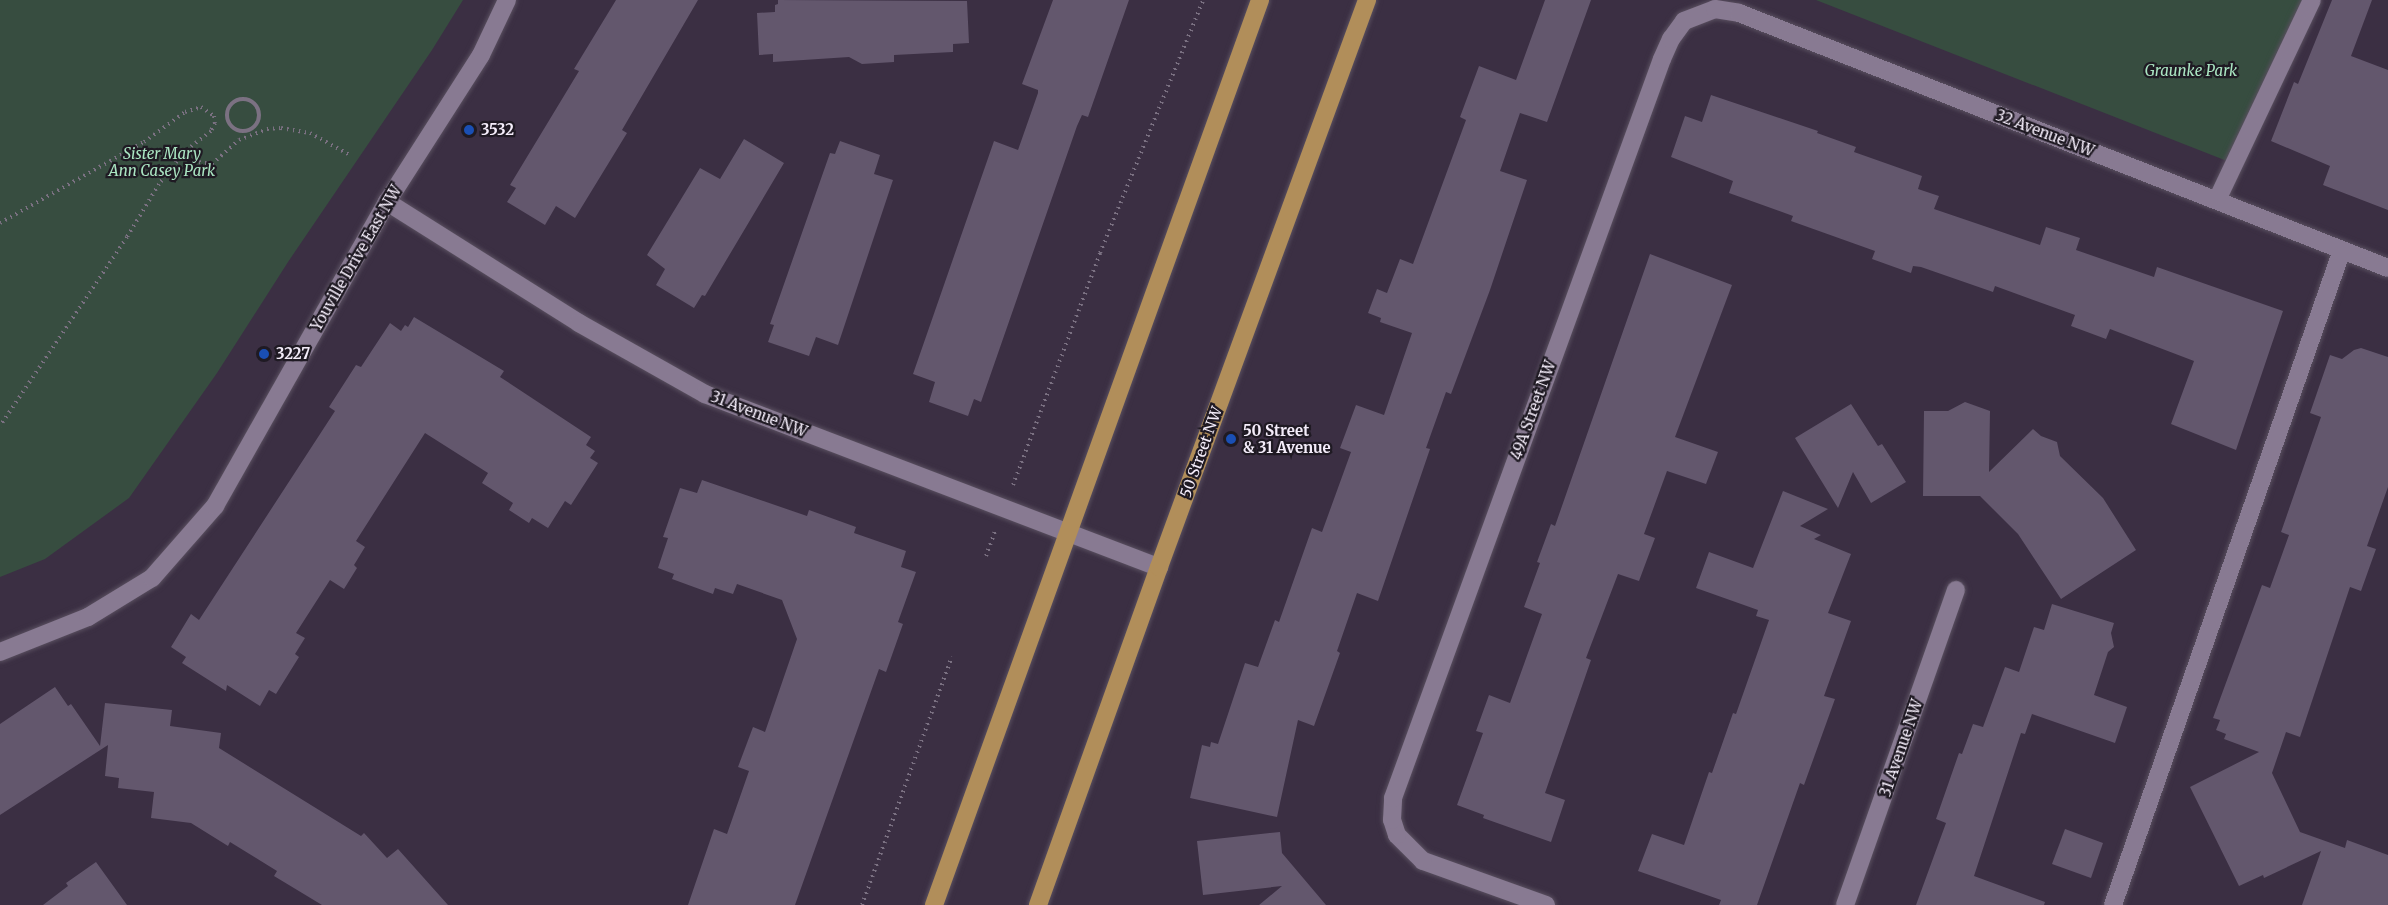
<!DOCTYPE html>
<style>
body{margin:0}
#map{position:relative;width:2388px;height:905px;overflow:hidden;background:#3b2f43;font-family:Merriweather,serif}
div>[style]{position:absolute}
.green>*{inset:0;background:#374d40}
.building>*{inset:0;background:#63576d}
.path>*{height:4px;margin-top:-2px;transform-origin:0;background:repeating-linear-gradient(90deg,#7b7182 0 1.5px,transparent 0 6px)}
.path>.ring{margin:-2px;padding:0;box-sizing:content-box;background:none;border:4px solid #7b7182;border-radius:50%}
.roads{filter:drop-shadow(0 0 2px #594f5f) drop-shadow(0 0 2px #594f5f)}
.lane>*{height:18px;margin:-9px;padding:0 9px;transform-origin:9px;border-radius:9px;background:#887a92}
.street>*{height:18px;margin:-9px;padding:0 9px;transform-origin:9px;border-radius:9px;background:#887a92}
.secondary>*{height:18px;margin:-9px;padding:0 9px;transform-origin:9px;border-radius:9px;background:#887a92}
.primary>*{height:18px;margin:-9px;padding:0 9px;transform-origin:9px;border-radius:9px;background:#b18e5a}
.dots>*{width:16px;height:16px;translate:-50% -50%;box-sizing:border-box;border:3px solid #1f1a23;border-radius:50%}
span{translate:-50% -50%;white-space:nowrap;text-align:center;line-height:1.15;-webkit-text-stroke:4.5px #1f1a23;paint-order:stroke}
.park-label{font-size:15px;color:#aae5c2;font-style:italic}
.poi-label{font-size:15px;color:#f4edfa;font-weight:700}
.left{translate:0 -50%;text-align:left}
.street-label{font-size:15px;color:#f4edfa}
</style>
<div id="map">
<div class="green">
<div style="clip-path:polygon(0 0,463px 0,432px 50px,288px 262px,217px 373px,129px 498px,45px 559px,0 577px)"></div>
<div style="clip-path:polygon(1816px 0,2303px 0,2227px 161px)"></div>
</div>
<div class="building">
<div style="clip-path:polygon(616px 0,698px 0,622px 130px,627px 133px,575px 218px,556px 206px,545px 225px,507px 202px,516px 188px,510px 185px,579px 71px,574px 69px)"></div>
<div style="clip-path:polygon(778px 0,967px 1px,969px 43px,953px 44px,953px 52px,894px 55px,894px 62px,862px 64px,849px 57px,773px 62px,773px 54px,759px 55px,757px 13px,775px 12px,775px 5px,778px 4px)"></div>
<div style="clip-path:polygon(1053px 0,1129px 0,1088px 117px,1082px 115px,1077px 126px,981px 402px,974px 399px,968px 416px,929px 402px,935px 382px,913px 374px,994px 141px,1018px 150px,1038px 93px,1038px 90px,1022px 84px)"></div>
<div style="clip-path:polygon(1545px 0,1591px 0,1547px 122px,1520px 113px,1500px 171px,1527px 180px,1490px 290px,1451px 394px,1446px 392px,1426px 448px,1430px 449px,1378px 601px,1357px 593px,1337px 651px,1340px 653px,1314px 726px,1298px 720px,1277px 817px,1190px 798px,1202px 745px,1210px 747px,1211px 742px,1218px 744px,1245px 663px,1258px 667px,1275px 620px,1279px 622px,1312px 528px,1322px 532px,1351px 452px,1340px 448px,1356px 405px,1384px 415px,1412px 333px,1380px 322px,1381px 318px,1368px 313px,1377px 289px,1387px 293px,1400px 259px,1413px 264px,1466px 120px,1460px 117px,1479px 66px,1516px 80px)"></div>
<div style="clip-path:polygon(2332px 0,2372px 0,2351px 56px,2388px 70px,2388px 210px,2323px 185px,2330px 166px,2271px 141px,2294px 82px,2298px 84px)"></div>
<div style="clip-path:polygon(1711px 95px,1818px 131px,1817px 133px,1856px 147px,1854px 152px,1922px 176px,1918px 189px,1939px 196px,1934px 209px,2040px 245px,2046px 227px,2080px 238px,2076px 250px,2154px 277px,2157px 267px,2283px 311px,2236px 450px,2171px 424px,2194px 361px,2110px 329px,2106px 339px,2071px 326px,2075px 315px,1995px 286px,1993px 292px,1921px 267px,1913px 266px,1911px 273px,1872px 259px,1875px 251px,1791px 221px,1793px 216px,1729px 193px,1733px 181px,1671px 157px,1685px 116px,1702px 122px)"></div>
<div style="clip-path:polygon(744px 139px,784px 163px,705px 296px,702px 295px,694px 308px,656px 285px,665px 269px,647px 255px,700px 168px,720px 179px)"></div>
<div style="clip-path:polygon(840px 141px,880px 155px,874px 174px,893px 180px,838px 345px,816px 337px,809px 356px,768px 342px,774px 325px,770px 324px,830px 153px,835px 154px)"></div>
<div style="clip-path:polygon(1650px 254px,1732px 285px,1675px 437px,1718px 452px,1706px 484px,1667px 471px,1644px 534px,1655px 538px,1639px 581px,1618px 574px,1586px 658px,1591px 660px,1545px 793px,1565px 800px,1551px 842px,1483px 818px,1484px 815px,1457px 805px,1483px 733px,1476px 731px,1489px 695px,1510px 703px,1542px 614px,1524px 607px,1540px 563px,1537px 562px,1551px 524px,1555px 526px)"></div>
<div style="clip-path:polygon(414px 317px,504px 371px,500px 377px,591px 437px,586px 445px,595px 451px,590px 458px,598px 463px,571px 505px,565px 501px,548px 528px,532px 518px,529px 523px,509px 510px,513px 503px,482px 483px,488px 473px,425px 433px,356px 541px,365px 547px,354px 565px,357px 568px,344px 589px,330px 580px,296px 633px,305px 638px,295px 654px,299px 657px,276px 694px,269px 690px,260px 706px,227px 685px,226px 691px,182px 663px,186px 657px,171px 647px,191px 614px,199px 620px,335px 411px,329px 407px,356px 365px,361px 367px,390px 323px,401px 331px,405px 325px,408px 327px)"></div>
<div style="clip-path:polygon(2361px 348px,2388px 357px,2388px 487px,2367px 546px,2376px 549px,2361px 591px,2350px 587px,2300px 737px,2286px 732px,2272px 773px,2300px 832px,2345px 848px,2347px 840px,2388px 855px,2388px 905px,2302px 905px,2321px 851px,2264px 878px,2263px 875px,2239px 886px,2190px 787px,2259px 752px,2224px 739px,2226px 734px,2216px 730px,2220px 720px,2213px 718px,2262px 585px,2270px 588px,2289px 535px,2281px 532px,2321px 417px,2310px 413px,2330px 355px,2342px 359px,2354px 350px)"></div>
<div style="clip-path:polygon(1965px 402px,1990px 411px,1989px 472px,2033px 429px,2041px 436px,2057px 442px,2060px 456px,2103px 498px,2136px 550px,2061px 599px,2018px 534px,1980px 496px,1923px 496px,1924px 411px,1948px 411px)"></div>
<div style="clip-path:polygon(1851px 404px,1878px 446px,1882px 444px,1906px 482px,1871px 503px,1853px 472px,1838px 508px,1795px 438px)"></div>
<div style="clip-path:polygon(702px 480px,807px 516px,809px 510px,856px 527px,854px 533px,906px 551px,901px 567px,916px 572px,898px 622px,903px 624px,886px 672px,879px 669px,795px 905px,688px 905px,714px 829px,727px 834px,749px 771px,738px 767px,753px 727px,765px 732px,797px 639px,782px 600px,737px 584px,733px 594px,715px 588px,713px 594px,672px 579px,674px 574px,658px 568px,668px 538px,663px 537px,680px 488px,697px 493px)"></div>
<div style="clip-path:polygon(1783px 491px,1828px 509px,1800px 526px,1821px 535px,1814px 539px,1851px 554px,1828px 613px,1851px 621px,1824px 696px,1835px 699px,1804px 785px,1800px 783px,1757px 905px,1719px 905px,1721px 900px,1638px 871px,1652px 834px,1684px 845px,1709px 772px,1712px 773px,1733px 713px,1736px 714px,1769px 620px,1756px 616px,1758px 610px,1696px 588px,1709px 552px,1753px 568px)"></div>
<div style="clip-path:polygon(2052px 604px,2114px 623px,2111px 633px,2114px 647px,2108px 652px,2094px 695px,2127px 707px,2115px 743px,2032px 714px,2025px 734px,2021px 733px,1974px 876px,2045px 902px,2044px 905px,1916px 905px,1946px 823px,1936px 819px,1959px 753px,1962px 754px,1973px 724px,1983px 727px,2005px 667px,2019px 672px,2034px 627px,2044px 630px)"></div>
<div style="clip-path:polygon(55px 687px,68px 706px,71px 704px,100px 746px,105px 703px,172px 710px,170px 726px,221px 733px,219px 748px,361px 836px,364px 833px,387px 858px,398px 849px,448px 905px,322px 905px,274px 876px,277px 871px,230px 842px,228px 846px,191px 823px,151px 818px,154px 792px,118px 788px,119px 778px,105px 776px,108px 745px,0 815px,0 724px)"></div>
<div style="clip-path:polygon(2065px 829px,2103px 843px,2091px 878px,2052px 864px)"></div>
<div style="clip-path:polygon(1280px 832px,1282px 853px,1326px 905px,1259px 905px,1282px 886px,1203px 895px,1197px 841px)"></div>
<div style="clip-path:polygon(96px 862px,127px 905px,43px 905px,68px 886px,66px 883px)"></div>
</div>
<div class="path">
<div class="ring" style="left:227px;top:99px;width:28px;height:28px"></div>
<div style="left:184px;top:152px;width:18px;rotate:34deg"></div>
<div style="left:199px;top:162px;width:13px;rotate:9deg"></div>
<div style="left:212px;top:164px;width:36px;rotate:-42deg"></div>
<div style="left:239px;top:140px;width:30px;rotate:-21deg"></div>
<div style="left:267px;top:129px;width:14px;rotate:-4deg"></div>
<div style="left:281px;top:128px;width:29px;rotate:10deg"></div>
<div style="left:310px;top:133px;width:46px;rotate:28.8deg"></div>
<div style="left:0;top:223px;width:165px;rotate:-29.4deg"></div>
<div style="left:144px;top:142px;width:51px;rotate:-36.2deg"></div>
<div style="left:185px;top:112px;width:17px;rotate:-17deg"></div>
<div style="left:201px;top:107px;width:16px;rotate:35deg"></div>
<div style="left:214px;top:116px;width:7px;rotate:82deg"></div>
<div style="left:215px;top:123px;width:9px;rotate:117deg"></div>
<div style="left:211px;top:131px;width:34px;rotate:142deg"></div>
<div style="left:184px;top:152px;width:41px;rotate:128deg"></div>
<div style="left:159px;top:184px;width:62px;rotate:121.1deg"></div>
<div style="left:127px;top:237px;width:228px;rotate:123.9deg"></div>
<div style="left:1013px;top:485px;width:248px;rotate:-69.4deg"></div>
<div style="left:1100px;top:253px;width:273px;rotate:-67.8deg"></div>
<div style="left:986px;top:556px;width:27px;rotate:-70deg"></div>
<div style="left:862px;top:905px;width:264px;rotate:-70.1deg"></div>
</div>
<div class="roads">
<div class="lane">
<div style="left:2217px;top:200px;width:221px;rotate:-64.6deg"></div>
<div style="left:2113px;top:905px;width:694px;rotate:-70.73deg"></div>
</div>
<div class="street">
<div style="left:1546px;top:905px;width:131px;rotate:-160.3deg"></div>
<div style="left:1423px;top:861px;width:37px;rotate:-135deg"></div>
<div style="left:1397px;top:835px;width:16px;rotate:-108deg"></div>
<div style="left:1392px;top:820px;width:22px;rotate:-87deg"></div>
<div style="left:1393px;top:798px;width:786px;rotate:-70deg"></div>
<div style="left:1662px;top:59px;width:22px;rotate:-66deg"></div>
<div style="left:1671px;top:39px;width:22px;rotate:-54deg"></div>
<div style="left:1684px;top:21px;width:33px;rotate:-21deg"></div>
<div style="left:1715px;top:9px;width:24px;rotate:9deg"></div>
<div style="left:1739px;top:13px;width:697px;rotate:21.45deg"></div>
<div style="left:1845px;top:905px;width:334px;rotate:-70.6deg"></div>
</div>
<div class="secondary">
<div style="left:387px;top:202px;width:227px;rotate:32.2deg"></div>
<div style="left:579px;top:323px;width:145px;rotate:29.4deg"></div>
<div style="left:705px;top:394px;width:486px;rotate:20.9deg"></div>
<div style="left:0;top:652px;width:95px;rotate:-21.7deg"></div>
<div style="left:88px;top:617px;width:75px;rotate:-31.4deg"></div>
<div style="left:152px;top:578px;width:96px;rotate:-48.8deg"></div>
<div style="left:215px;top:506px;width:349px;rotate:-60.5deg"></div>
<div style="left:387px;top:202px;width:174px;rotate:-57.4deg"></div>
<div style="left:481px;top:55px;width:61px;rotate:-64.7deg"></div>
</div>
<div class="primary">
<div style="left:934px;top:905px;width:962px;rotate:-70.19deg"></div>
<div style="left:1038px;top:905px;width:359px;rotate:-70.3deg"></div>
<div style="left:1159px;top:567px;width:604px;rotate:-69.85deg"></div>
</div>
</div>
<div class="dots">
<div style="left:469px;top:130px;background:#1a4fb4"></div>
<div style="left:264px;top:354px;background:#1a4fb4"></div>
<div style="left:1231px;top:439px;background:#1a4fb4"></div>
</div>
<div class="park-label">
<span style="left:2191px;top:71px">Graunke Park</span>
<span style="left:162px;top:162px">Sister Mary<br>Ann Casey Park</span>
</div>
<div class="poi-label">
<span class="left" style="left:481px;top:130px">3532</span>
<span class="left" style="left:276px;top:354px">3227</span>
<span class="left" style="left:1243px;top:439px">50 Street<br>&amp; 31 Avenue</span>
</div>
<div class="street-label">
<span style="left:2045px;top:133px;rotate:21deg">32 Avenue NW</span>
<span style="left:356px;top:258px;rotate:-60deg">Youville Drive East NW</span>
<span style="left:1533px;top:410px;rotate:-70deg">49A Street NW</span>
<span style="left:759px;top:414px;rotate:21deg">31 Avenue NW</span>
<span style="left:1201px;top:452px;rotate:-70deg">50 Street NW</span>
<span style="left:1901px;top:748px;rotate:-71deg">31 Avenue NW</span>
</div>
</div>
